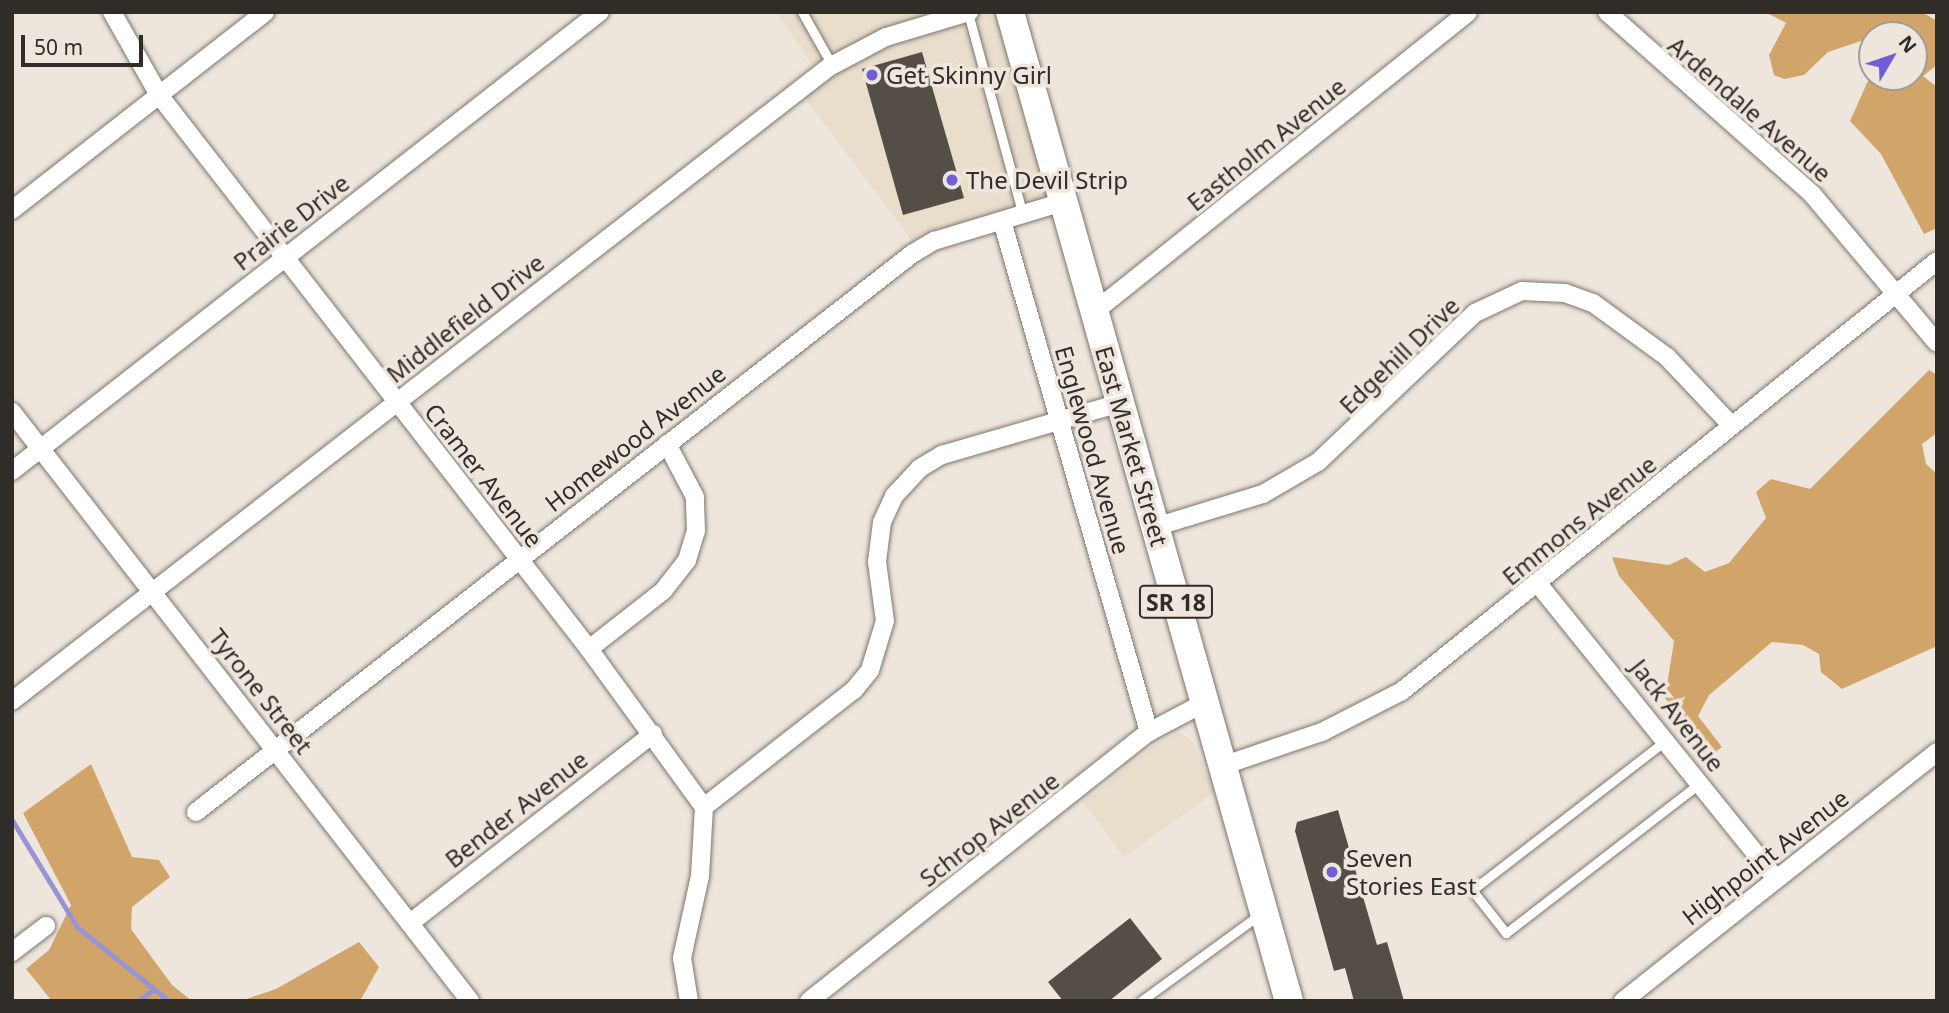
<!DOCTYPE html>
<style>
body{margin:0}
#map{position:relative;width:1949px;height:1013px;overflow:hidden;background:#eee6dc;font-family:"Noto Sans",sans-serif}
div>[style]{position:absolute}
.built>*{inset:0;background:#e9ddcc}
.forest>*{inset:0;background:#d1a56a}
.stream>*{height:5px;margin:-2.5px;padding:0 2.5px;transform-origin:2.5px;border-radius:2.5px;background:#9894d4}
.building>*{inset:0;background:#554e46}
.roads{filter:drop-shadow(0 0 2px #7d766d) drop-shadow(0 0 2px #7d766d)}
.service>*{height:9px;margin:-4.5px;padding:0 4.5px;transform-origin:4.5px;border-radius:4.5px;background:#fff}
.minor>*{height:18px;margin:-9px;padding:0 9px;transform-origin:9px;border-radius:9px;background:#fff}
.primary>*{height:28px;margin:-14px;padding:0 14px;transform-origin:14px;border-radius:14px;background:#fff}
.dots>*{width:19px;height:19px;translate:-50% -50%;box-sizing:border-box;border:4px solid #eee6dc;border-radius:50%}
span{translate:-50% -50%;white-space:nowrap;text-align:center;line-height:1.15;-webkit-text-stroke:7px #eee6dc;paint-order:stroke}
.shield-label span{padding:2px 5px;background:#eee6dc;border:2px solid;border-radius:5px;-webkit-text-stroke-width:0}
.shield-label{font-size:23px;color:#302d29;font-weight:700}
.poi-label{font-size:24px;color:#302d29}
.left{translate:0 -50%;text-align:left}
.street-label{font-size:24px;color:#302d29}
.frame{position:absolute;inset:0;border:14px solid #302d29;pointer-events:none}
.north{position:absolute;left:1858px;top:21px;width:70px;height:70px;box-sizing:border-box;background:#eee6dc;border:2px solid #a29c94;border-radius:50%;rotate:51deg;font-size:19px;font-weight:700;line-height:28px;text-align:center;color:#302d29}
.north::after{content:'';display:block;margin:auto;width:24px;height:32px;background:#715dd8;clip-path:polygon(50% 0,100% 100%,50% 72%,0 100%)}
.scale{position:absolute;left:21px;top:35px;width:122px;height:32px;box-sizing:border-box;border:4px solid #302d29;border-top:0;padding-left:9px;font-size:21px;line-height:24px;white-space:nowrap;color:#302d29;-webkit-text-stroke:5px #eee6dc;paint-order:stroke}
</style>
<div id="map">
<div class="built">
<div style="clip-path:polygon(776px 12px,1010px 12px,1063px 202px,919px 250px,798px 89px,818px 74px)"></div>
<div style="clip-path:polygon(1179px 733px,1192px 740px,1215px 792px,1124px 857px,1083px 802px,1157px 743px)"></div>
</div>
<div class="forest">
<div style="clip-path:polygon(1765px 12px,1922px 12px,1937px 21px,1937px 65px,1923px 76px,1937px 87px,1937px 228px,1924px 234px,1881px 154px,1850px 121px,1872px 72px,1914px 77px,1914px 35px,1872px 35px,1872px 49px,1864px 40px,1828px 52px,1804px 75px,1784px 79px,1774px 75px,1769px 55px,1786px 23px)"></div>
<div style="clip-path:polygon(1929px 370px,1937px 375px,1937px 433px,1922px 444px,1926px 464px,1937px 474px,1937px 646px,1842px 689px,1821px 672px,1819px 654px,1803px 645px,1772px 642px,1709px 695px,1698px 716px,1722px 747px,1701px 762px,1682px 739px,1676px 712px,1665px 698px,1674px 641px,1619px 576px,1612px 557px,1669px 565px,1686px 557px,1705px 572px,1729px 563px,1766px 518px,1756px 492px,1771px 479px,1810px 489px)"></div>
<div style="clip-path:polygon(91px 764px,132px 857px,159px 860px,170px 877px,132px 907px,131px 929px,172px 985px,192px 1001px,52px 1001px,26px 969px,49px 950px,71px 905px,23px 813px)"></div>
<div style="clip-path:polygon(359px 942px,379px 967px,360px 1001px,241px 1001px,276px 989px)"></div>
</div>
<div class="stream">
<div style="left:12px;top:820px;width:125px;rotate:58.7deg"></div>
<div style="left:77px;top:927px;width:118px;rotate:38.8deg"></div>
<div style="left:138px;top:1001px;width:20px;rotate:-37deg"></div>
</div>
<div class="building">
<div style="clip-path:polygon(922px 52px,964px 198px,903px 215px,862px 69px)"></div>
<div style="clip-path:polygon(1338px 810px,1377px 945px,1387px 942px,1404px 1001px,1354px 1001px,1345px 968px,1334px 971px,1295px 831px,1297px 822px)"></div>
<div style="clip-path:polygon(1130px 918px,1162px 959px,1109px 1001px,1063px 1001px,1048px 982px)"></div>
</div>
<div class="roads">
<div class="service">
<div style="left:802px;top:12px;width:61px;rotate:60.5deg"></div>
<div style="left:968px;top:13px;width:209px;rotate:74.8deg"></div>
<div style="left:1665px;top:741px;width:244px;rotate:142.3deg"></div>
<div style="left:1472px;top:890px;width:55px;rotate:51.7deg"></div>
<div style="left:1506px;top:933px;width:245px;rotate:-37.7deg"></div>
<div style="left:1141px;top:1001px;width:146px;rotate:-36.1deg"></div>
</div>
<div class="minor">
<div style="left:112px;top:12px;width:95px;rotate:60.5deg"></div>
<div style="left:159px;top:95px;width:701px;rotate:52.18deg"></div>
<div style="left:589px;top:649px;width:195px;rotate:54deg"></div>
<div style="left:704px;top:807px;width:69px;rotate:93.3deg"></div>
<div style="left:700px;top:876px;width:84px;rotate:102.4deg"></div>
<div style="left:682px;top:958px;width:44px;rotate:80.8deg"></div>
<div style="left:1607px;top:12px;width:274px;rotate:41.6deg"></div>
<div style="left:1812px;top:194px;width:194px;rotate:50deg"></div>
<div style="left:12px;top:210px;width:321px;rotate:-38deg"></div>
<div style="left:1002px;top:221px;width:532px;rotate:73.95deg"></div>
<div style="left:1094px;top:312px;width:479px;rotate:-38.7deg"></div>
<div style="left:12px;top:412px;width:746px;rotate:52.13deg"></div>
<div style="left:12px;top:471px;width:746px;rotate:-37.98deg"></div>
<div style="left:1155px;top:527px;width:113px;rotate:-17deg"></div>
<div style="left:1263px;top:494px;width:64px;rotate:-30.2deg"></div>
<div style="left:1318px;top:462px;width:216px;rotate:-43.5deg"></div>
<div style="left:1475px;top:313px;width:52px;rotate:-25.1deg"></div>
<div style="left:1522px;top:291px;width:43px;rotate:2.7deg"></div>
<div style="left:1565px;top:293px;width:30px;rotate:20deg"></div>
<div style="left:1593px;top:303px;width:92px;rotate:36.1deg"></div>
<div style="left:1667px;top:357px;width:93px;rotate:46.7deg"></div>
<div style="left:1539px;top:585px;width:376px;rotate:51.1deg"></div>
<div style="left:589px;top:649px;width:94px;rotate:-38.1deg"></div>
<div style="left:663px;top:591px;width:39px;rotate:-52deg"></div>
<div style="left:687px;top:560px;width:30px;rotate:-73deg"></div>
<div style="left:696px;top:531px;width:34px;rotate:-92deg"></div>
<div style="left:695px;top:497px;width:60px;rotate:-117.8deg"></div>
<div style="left:12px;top:701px;width:1034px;rotate:-37.81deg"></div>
<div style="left:829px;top:67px;width:64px;rotate:-27.8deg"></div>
<div style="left:886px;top:37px;width:87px;rotate:-16.8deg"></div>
<div style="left:1222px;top:766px;width:106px;rotate:-18.8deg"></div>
<div style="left:1322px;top:732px;width:90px;rotate:-27.1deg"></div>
<div style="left:1402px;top:691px;width:686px;rotate:-38.79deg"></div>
<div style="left:704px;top:807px;width:190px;rotate:-38deg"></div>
<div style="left:854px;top:690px;width:26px;rotate:-51deg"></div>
<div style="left:870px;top:670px;width:51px;rotate:-73deg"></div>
<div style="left:885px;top:621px;width:60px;rotate:-97.7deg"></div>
<div style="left:877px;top:562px;width:40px;rotate:-82.9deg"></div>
<div style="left:882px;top:522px;width:29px;rotate:-65deg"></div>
<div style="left:894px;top:496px;width:38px;rotate:-47deg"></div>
<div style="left:920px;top:468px;width:26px;rotate:-31deg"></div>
<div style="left:942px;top:455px;width:185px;rotate:-16.3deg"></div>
<div style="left:196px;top:812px;width:908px;rotate:-37.93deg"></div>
<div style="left:912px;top:254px;width:26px;rotate:-31deg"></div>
<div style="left:934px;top:241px;width:135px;rotate:-16.8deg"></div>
<div style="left:410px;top:923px;width:308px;rotate:-37.9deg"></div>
<div style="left:12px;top:952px;width:43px;rotate:-37.4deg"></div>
<div style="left:809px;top:1001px;width:434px;rotate:-38.4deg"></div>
<div style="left:1149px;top:732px;width:62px;rotate:-27.8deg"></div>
<div style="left:1623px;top:1001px;width:401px;rotate:-38.4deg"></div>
</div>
<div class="primary">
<div style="left:1010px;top:12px;width:1028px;rotate:74.25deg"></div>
</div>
</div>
<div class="dots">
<div style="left:872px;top:75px;background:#715dd8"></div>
<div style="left:952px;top:180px;background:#715dd8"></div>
<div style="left:1332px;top:872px;background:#715dd8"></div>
</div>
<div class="shield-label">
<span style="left:1176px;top:602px">SR 18</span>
</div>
<div class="poi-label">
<span class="left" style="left:886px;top:75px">Get Skinny Girl</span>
<span class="left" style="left:966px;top:180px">The Devil Strip</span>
<span class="left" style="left:1346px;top:872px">Seven<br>Stories East</span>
</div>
<div class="street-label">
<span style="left:1750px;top:109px;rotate:41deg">Ardendale Avenue</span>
<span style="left:1266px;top:144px;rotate:-39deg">Eastholm Avenue</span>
<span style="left:291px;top:222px;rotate:-38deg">Prairie Drive</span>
<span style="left:465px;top:318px;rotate:-38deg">Middlefield Drive</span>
<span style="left:1399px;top:355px;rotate:-44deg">Edgehill Drive</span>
<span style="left:635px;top:438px;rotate:-38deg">Homewood Avenue</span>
<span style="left:1132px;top:446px;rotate:74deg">East Market Street</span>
<span style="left:1093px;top:450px;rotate:74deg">Englewood Avenue</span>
<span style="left:484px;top:475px;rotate:52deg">Cramer Avenue</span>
<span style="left:1579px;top:520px;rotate:-39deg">Emmons Avenue</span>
<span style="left:261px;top:691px;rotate:52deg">Tyrone Street</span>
<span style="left:1678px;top:715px;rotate:52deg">Jack Avenue</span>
<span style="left:516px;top:809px;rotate:-38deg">Bender Avenue</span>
<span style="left:989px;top:829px;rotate:-38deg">Schrop Avenue</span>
<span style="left:1765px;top:857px;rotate:-38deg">Highpoint Avenue</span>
</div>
<div class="frame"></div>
<div class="north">N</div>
<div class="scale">50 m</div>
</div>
